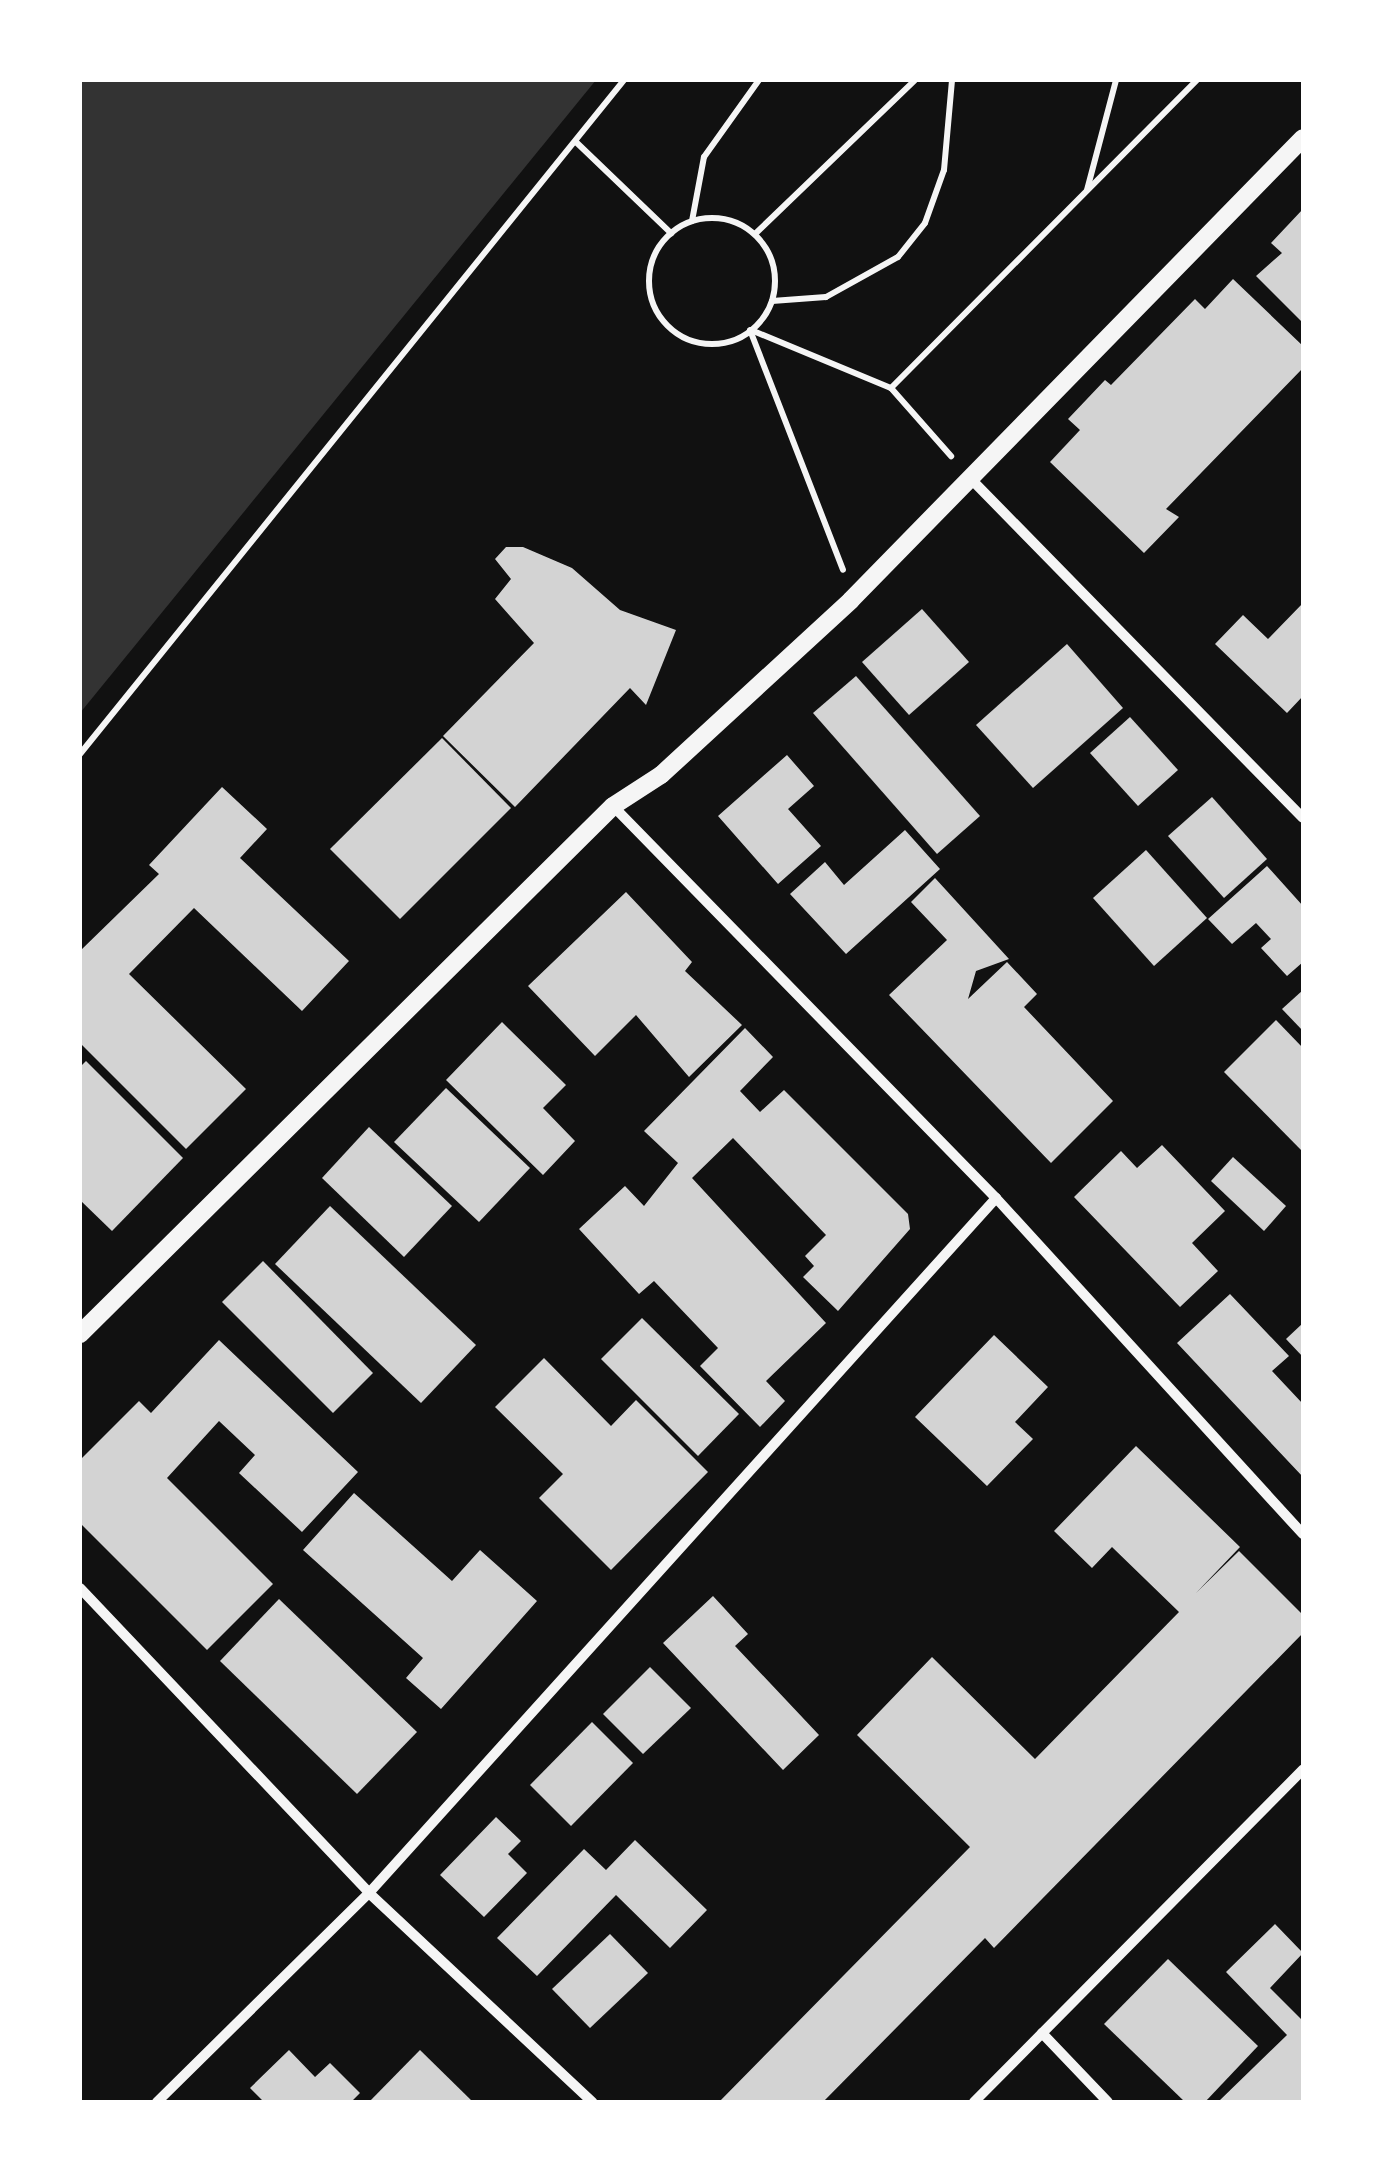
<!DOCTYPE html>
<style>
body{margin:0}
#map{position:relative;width:1383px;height:2182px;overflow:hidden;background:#111;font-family:Inter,sans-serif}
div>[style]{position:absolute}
.water>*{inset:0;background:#333}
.building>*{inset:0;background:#d3d3d3}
.path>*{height:6px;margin:-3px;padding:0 3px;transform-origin:3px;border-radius:3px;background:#f5f5f5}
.path>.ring{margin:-3px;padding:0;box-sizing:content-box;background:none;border:6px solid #f5f5f5;border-radius:50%}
.minor>*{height:10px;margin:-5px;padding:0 5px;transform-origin:5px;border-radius:5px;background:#f5f5f5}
.tertiary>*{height:18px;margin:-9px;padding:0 9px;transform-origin:9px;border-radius:9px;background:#f5f5f5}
span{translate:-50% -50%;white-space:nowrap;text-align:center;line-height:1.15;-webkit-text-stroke:9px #fff;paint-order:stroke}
.frame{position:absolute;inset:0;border:82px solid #fff;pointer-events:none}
</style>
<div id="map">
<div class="water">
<div style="clip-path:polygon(80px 80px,596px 80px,80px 713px)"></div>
</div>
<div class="building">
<div style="clip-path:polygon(1303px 209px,1303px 323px,1256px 276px,1282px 253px,1271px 243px)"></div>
<div style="clip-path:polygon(1233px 279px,1303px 346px,1303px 368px,1166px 509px,1179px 517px,1144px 553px,1050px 462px,1080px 430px,1068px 419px,1105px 380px,1111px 385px,1195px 299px,1205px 309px)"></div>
<div style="clip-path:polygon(506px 547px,523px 547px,572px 568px,620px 610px,676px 630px,646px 705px,630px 688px,515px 807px,443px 736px,534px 643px,495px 599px,511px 579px,495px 559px)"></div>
<div style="clip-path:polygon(1303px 603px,1303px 696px,1287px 713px,1215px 644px,1243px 615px,1268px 639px)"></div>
<div style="clip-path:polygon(922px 609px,969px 662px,909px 715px,862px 662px)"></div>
<div style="clip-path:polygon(1067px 644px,1123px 708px,1033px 788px,976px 725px)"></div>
<div style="clip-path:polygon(856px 676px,980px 816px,937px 854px,813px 713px)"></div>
<div style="clip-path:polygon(1130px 717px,1178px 770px,1138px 806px,1090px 753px)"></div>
<div style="clip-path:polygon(442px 738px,511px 808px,400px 919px,330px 849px)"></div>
<div style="clip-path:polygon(787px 755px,814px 786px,788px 809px,821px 846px,778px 884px,718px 816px)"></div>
<div style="clip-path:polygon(222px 787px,267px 829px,240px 858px,349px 961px,302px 1011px,194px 908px,129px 974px,246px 1089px,186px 1149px,80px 1043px,80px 951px,159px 874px,149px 865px)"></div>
<div style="clip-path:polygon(1212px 797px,1267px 859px,1224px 898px,1168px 836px)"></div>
<div style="clip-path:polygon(905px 830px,940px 869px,846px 954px,790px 894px,825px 862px,844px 885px)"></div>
<div style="clip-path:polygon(1146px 850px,1207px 918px,1154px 966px,1093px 898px)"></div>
<div style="clip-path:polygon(1267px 866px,1303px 906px,1303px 962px,1287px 976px,1261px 948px,1271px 939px,1256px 923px,1232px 944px,1208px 919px)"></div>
<div style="clip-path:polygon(935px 878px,1009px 959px,976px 971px,968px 999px,1007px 962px,1037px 994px,1024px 1007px,1113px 1101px,1051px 1163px,889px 995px,947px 940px,911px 902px)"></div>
<div style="clip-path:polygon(626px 892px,692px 962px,685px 971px,742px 1025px,689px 1077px,636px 1015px,595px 1056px,528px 986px)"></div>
<div style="clip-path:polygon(1303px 990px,1303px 1031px,1282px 1009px)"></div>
<div style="clip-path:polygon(1276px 1020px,1303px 1048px,1303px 1152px,1224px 1072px)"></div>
<div style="clip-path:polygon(502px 1022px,566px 1085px,543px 1108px,575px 1141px,543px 1175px,446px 1080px)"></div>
<div style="clip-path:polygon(745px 1028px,773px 1057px,740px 1091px,760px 1112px,784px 1090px,908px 1214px,910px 1229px,838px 1311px,803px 1277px,814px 1266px,805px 1256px,826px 1235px,733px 1138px,692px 1178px,826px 1323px,766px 1381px,785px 1401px,760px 1427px,700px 1366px,718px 1348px,654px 1281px,639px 1294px,579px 1229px,625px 1186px,644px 1206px,678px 1163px,644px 1131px)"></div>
<div style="clip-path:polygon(86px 1061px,183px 1158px,112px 1231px,80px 1200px,80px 1067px)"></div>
<div style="clip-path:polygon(446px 1088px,530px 1168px,479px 1222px,394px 1142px)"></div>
<div style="clip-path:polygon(369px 1127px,452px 1206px,404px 1257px,322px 1178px)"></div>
<div style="clip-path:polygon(1162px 1145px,1225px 1211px,1192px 1243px,1218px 1271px,1180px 1307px,1074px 1197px,1121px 1151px,1137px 1168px)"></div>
<div style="clip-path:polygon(1233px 1157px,1286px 1206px,1264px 1231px,1211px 1181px)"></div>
<div style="clip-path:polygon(330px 1206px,476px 1345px,421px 1403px,275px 1264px)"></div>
<div style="clip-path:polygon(263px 1261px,373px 1373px,333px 1413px,222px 1302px)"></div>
<div style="clip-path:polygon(1230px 1294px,1289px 1356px,1272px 1371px,1303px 1404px,1303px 1477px,1177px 1343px)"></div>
<div style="clip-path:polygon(642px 1318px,739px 1414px,698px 1456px,601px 1359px)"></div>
<div style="clip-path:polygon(1303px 1323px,1303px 1357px,1286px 1339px)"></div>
<div style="clip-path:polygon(994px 1335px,1048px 1387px,1015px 1422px,1033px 1439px,987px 1486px,915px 1417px)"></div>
<div style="clip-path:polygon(219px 1340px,358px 1472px,302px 1532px,239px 1473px,255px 1455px,219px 1421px,167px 1478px,273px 1584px,207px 1650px,80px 1523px,80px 1460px,139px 1401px,151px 1413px)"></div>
<div style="clip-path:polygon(544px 1358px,611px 1426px,636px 1400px,708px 1472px,611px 1570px,539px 1498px,563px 1474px,495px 1407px)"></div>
<div style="clip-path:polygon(1136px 1446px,1240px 1547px,1196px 1593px,1239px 1551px,1303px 1615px,1303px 1633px,994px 1948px,985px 1938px,823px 2102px,719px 2102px,970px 1847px,857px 1735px,932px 1657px,1035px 1759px,1179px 1612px,1112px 1547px,1092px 1568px,1054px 1531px)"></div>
<div style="clip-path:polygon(354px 1493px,452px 1581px,480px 1550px,537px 1601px,441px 1709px,406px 1678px,423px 1658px,303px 1550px)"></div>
<div style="clip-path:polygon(713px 1596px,748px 1634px,735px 1646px,819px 1735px,783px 1770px,663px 1643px)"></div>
<div style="clip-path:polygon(279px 1599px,417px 1732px,357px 1794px,220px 1661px)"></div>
<div style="clip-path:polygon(650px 1667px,691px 1708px,643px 1754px,603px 1714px)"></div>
<div style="clip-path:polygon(592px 1722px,633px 1763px,571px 1826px,530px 1785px)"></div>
<div style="clip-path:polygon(496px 1817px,521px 1841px,508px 1854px,527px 1873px,484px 1917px,440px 1875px)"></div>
<div style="clip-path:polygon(635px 1840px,707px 1910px,670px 1948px,616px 1895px,537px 1976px,497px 1938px,584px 1849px,606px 1870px)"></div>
<div style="clip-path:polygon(1275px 1924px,1303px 1953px,1270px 1988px,1303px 2021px,1303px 2102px,1218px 2102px,1287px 2035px,1226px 1972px)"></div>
<div style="clip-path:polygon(610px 1934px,648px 1973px,590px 2028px,552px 1989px)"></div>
<div style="clip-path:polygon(1168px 1959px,1258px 2046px,1205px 2102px,1185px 2102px,1104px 2024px)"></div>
<div style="clip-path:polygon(289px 2050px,315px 2077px,330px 2063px,360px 2093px,351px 2102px,264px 2102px,250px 2088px)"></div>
<div style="clip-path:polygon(420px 2050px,473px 2102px,369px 2102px)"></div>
</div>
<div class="path">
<div style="left:576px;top:142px;width:132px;rotate:43.8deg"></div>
<div style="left:1087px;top:190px;width:114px;rotate:-75.2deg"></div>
<div class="ring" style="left:649px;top:218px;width:120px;height:120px"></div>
<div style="left:692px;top:221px;width:65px;rotate:-79.4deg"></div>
<div style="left:704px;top:157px;width:95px;rotate:-54.5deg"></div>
<div style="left:755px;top:234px;width:222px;rotate:-43.9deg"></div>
<div style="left:772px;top:301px;width:54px;rotate:-4.2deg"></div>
<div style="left:826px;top:297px;width:82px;rotate:-29.1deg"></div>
<div style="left:898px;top:257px;width:43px;rotate:-51.5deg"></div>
<div style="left:925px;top:223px;width:56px;rotate:-70.3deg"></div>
<div style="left:944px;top:170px;width:90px;rotate:-84.9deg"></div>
<div style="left:750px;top:330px;width:257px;rotate:68.8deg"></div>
<div style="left:751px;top:330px;width:152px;rotate:22.5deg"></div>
<div style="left:891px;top:388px;width:91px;rotate:48.6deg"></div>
<div style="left:891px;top:388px;width:434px;rotate:-45.2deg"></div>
<div style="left:80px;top:754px;width:866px;rotate:-51.09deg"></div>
</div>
<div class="minor">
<div style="left:969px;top:477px;width:477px;rotate:45.6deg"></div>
<div style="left:613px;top:806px;width:548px;rotate:45.67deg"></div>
<div style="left:996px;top:1198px;width:455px;rotate:47.6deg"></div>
<div style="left:80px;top:1588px;width:420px;rotate:46.5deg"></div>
<div style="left:369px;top:1893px;width:306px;rotate:43.1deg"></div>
<div style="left:1042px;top:2033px;width:95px;rotate:46.3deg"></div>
<div style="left:157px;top:2102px;width:298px;rotate:-44.6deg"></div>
<div style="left:369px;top:1893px;width:936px;rotate:-47.94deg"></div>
<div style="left:974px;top:2102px;width:468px;rotate:-45.3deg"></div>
</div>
<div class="tertiary">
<div style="left:80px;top:1334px;width:750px;rotate:-44.73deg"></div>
<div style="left:613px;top:806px;width:57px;rotate:-32.9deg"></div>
<div style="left:661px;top:775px;width:258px;rotate:-42.6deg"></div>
<div style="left:851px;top:600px;width:646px;rotate:-45.63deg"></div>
</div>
<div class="frame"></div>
</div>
